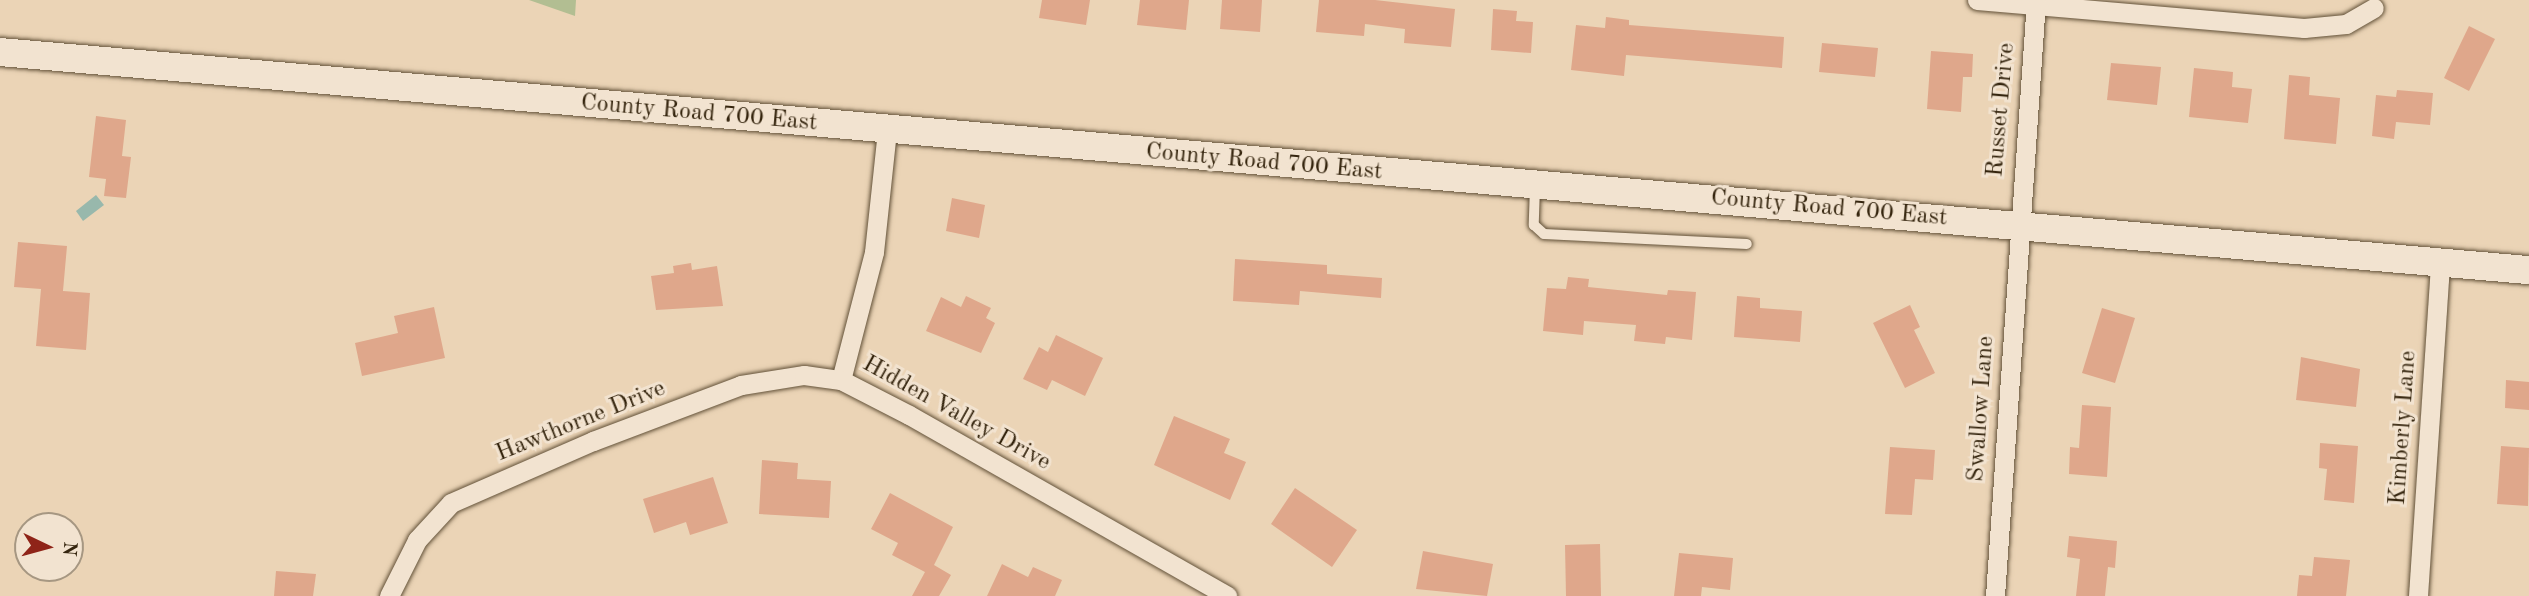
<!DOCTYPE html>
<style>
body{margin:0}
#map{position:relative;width:2529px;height:596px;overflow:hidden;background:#ebd4b6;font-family:"Old Standard TT",serif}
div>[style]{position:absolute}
.green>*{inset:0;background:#b2be92}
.water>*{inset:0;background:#98b8ac}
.building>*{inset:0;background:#dfa78b}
.roads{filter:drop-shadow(0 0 2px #625138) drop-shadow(0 0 2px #625138)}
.lane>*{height:10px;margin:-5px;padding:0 5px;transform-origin:5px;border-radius:5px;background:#f2e3d0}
.street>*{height:19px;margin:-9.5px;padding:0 9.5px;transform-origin:9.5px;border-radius:9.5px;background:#f2e3d0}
.secondary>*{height:28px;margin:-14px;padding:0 14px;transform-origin:14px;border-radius:14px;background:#f2e3d0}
span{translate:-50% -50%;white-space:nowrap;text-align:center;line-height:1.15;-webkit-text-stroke:6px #f2e3d0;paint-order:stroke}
.street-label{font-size:24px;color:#35250e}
.north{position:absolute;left:14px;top:512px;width:70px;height:70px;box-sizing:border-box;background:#f2e3d0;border:2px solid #a69782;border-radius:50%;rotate:95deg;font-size:19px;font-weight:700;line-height:28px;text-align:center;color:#35250e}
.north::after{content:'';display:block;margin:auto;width:24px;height:32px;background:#8f2418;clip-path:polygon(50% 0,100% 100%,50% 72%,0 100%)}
</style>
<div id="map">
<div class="green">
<div style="clip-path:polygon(529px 0,576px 0,575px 16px)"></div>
</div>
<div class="water">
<div style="clip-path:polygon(96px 195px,104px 205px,83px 221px,76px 211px)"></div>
</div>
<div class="building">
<div style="clip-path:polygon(1042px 0,1090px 0,1086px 25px,1039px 18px)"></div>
<div style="clip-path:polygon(1140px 0,1189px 0,1186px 30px,1137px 25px)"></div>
<div style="clip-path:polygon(1222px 0,1262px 0,1260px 32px,1220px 29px)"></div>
<div style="clip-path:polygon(1319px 0,1375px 0,1455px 9px,1451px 47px,1404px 43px,1405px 29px,1365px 24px,1364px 36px,1316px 32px)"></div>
<div style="clip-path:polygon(1493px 9px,1517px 11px,1516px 21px,1533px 22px,1531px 53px,1491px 50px)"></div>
<div style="clip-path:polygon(1606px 17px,1629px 20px,1629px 25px,1784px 37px,1782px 68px,1626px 55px,1624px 76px,1571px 70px,1576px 25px,1605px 28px)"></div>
<div style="clip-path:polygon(2469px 26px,2495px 39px,2469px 91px,2444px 78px)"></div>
<div style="clip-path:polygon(1822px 43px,1878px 48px,1875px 77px,1819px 72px)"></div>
<div style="clip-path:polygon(1931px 51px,1973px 54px,1972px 77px,1963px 77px,1961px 112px,1927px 109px)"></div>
<div style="clip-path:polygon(2111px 63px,2161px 67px,2157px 105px,2107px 100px)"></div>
<div style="clip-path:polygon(2194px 68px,2233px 72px,2232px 87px,2252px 89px,2248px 123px,2189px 117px)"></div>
<div style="clip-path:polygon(2289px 75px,2310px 77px,2309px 95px,2340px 98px,2336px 144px,2284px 139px)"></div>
<div style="clip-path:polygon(2397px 90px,2433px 93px,2430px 125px,2396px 122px,2394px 139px,2372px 136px,2376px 95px,2396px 97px)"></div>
<div style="clip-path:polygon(96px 116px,126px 120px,122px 156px,131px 157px,126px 198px,104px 196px,106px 179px,89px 177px)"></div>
<div style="clip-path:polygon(952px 198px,985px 205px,979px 238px,946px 231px)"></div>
<div style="clip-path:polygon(18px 242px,67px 246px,63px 291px,90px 293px,86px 350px,36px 346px,41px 289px,14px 287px)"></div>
<div style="clip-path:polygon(1235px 259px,1327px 265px,1327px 274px,1382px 278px,1381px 298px,1300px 291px,1299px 305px,1233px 301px)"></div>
<div style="clip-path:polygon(691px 263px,692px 270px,717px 266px,723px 306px,656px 310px,651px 276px,674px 273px,673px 266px)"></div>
<div style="clip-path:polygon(1568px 277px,1589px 279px,1588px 287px,1667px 295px,1668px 290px,1696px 292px,1692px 340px,1666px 337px,1665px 344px,1634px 341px,1636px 325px,1584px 321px,1583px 335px,1543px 331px,1547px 288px,1566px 289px)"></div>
<div style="clip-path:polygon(966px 296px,991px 308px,986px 318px,995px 323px,981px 353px,926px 331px,941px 297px,961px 307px)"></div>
<div style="clip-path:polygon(1737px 296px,1760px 298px,1760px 308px,1802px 311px,1800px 342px,1734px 337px)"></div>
<div style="clip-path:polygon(1910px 305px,1920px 327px,1914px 330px,1935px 373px,1905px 388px,1873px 323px)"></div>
<div style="clip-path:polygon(434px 307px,445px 358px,362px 376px,355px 343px,398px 333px,394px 316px)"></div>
<div style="clip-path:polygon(2102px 308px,2135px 318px,2115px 383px,2082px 373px)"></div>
<div style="clip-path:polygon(1056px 335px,1103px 358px,1085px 396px,1052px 380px,1047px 390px,1023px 379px,1039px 347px,1048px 352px)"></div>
<div style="clip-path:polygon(2301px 357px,2360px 369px,2356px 407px,2296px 400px)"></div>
<div style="clip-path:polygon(2506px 380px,2529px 382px,2529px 410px,2505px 408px)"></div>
<div style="clip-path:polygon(2082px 405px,2111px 407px,2107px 477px,2069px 474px,2070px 447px,2079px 448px)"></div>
<div style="clip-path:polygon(1174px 416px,1230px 439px,1224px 453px,1246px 462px,1230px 500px,1154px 465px)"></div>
<div style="clip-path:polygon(2320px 443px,2358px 446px,2354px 503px,2324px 500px,2327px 469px,2319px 468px)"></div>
<div style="clip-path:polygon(2501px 446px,2529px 448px,2528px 506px,2497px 504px)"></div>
<div style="clip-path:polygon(1890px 447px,1935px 450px,1933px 480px,1915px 479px,1912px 515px,1885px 514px)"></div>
<div style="clip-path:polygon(762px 460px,798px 463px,797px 479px,831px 481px,829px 518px,759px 514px)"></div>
<div style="clip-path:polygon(713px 477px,728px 523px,690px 535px,686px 522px,654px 533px,643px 499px)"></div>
<div style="clip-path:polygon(1295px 488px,1357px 530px,1332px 567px,1271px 524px)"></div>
<div style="clip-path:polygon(890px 493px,953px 527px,934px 565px,951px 575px,939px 596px,912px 596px,925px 572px,892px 555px,898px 543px,871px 529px)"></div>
<div style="clip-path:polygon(2069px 536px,2117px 541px,2115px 568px,2108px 567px,2105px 596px,2076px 596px,2080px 559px,2067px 557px)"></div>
<div style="clip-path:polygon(1600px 544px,1601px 596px,1566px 596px,1565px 545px)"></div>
<div style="clip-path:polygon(1423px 551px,1493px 564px,1487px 596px,1416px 589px)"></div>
<div style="clip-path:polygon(1679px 553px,1733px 558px,1730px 590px,1702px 587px,1701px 596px,1674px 596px)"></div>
<div style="clip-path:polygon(2314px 557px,2350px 560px,2346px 596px,2297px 596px,2299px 575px,2312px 576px)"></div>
<div style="clip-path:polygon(1002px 564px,1028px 577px,1033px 567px,1062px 580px,1055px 596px,987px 596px)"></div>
<div style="clip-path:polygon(276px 571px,316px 574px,313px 596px,274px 596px)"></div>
</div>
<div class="roads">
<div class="lane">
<div style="left:1535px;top:187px;width:38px;rotate:92deg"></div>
<div style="left:1534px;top:225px;width:13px;rotate:42deg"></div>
<div style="left:1544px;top:234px;width:203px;rotate:2.8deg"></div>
</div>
<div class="street">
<div style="left:1977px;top:0;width:328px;rotate:4.9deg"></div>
<div style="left:2304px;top:28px;width:42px;rotate:-5.4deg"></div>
<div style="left:2346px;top:24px;width:32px;rotate:-30deg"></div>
<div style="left:841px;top:380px;width:132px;rotate:-75.5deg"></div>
<div style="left:874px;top:252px;width:122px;rotate:-83.9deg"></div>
<div style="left:389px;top:596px;width:63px;rotate:-63.4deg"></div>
<div style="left:417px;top:540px;width:50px;rotate:-47.4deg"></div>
<div style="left:451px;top:503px;width:155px;rotate:-23.6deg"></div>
<div style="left:593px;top:441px;width:158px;rotate:-20.7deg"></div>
<div style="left:741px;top:385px;width:64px;rotate:-9deg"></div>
<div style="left:804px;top:375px;width:37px;rotate:8deg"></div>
<div style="left:841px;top:380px;width:76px;rotate:27.2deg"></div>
<div style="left:909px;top:415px;width:366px;rotate:29.6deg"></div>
<div style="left:1995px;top:596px;width:597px;rotate:-86.06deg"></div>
<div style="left:2418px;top:596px;width:334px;rotate:-86.2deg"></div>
</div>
<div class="secondary">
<div style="left:0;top:52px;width:2538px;rotate:4.93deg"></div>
</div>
</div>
<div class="street-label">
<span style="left:2002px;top:110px;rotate:-85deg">Russet Drive</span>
<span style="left:699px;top:114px;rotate:5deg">County Road 700 East</span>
<span style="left:1264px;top:163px;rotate:5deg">County Road 700 East</span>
<span style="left:1829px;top:209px;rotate:5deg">County Road 700 East</span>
<span style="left:1982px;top:409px;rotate:-86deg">Swallow Lane</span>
<span style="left:956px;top:414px;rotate:29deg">Hidden Valley Drive</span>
<span style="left:581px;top:422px;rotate:-22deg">Hawthorne Drive</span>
<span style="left:2404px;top:428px;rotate:-86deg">Kimberly Lane</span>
</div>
<div class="north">N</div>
</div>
